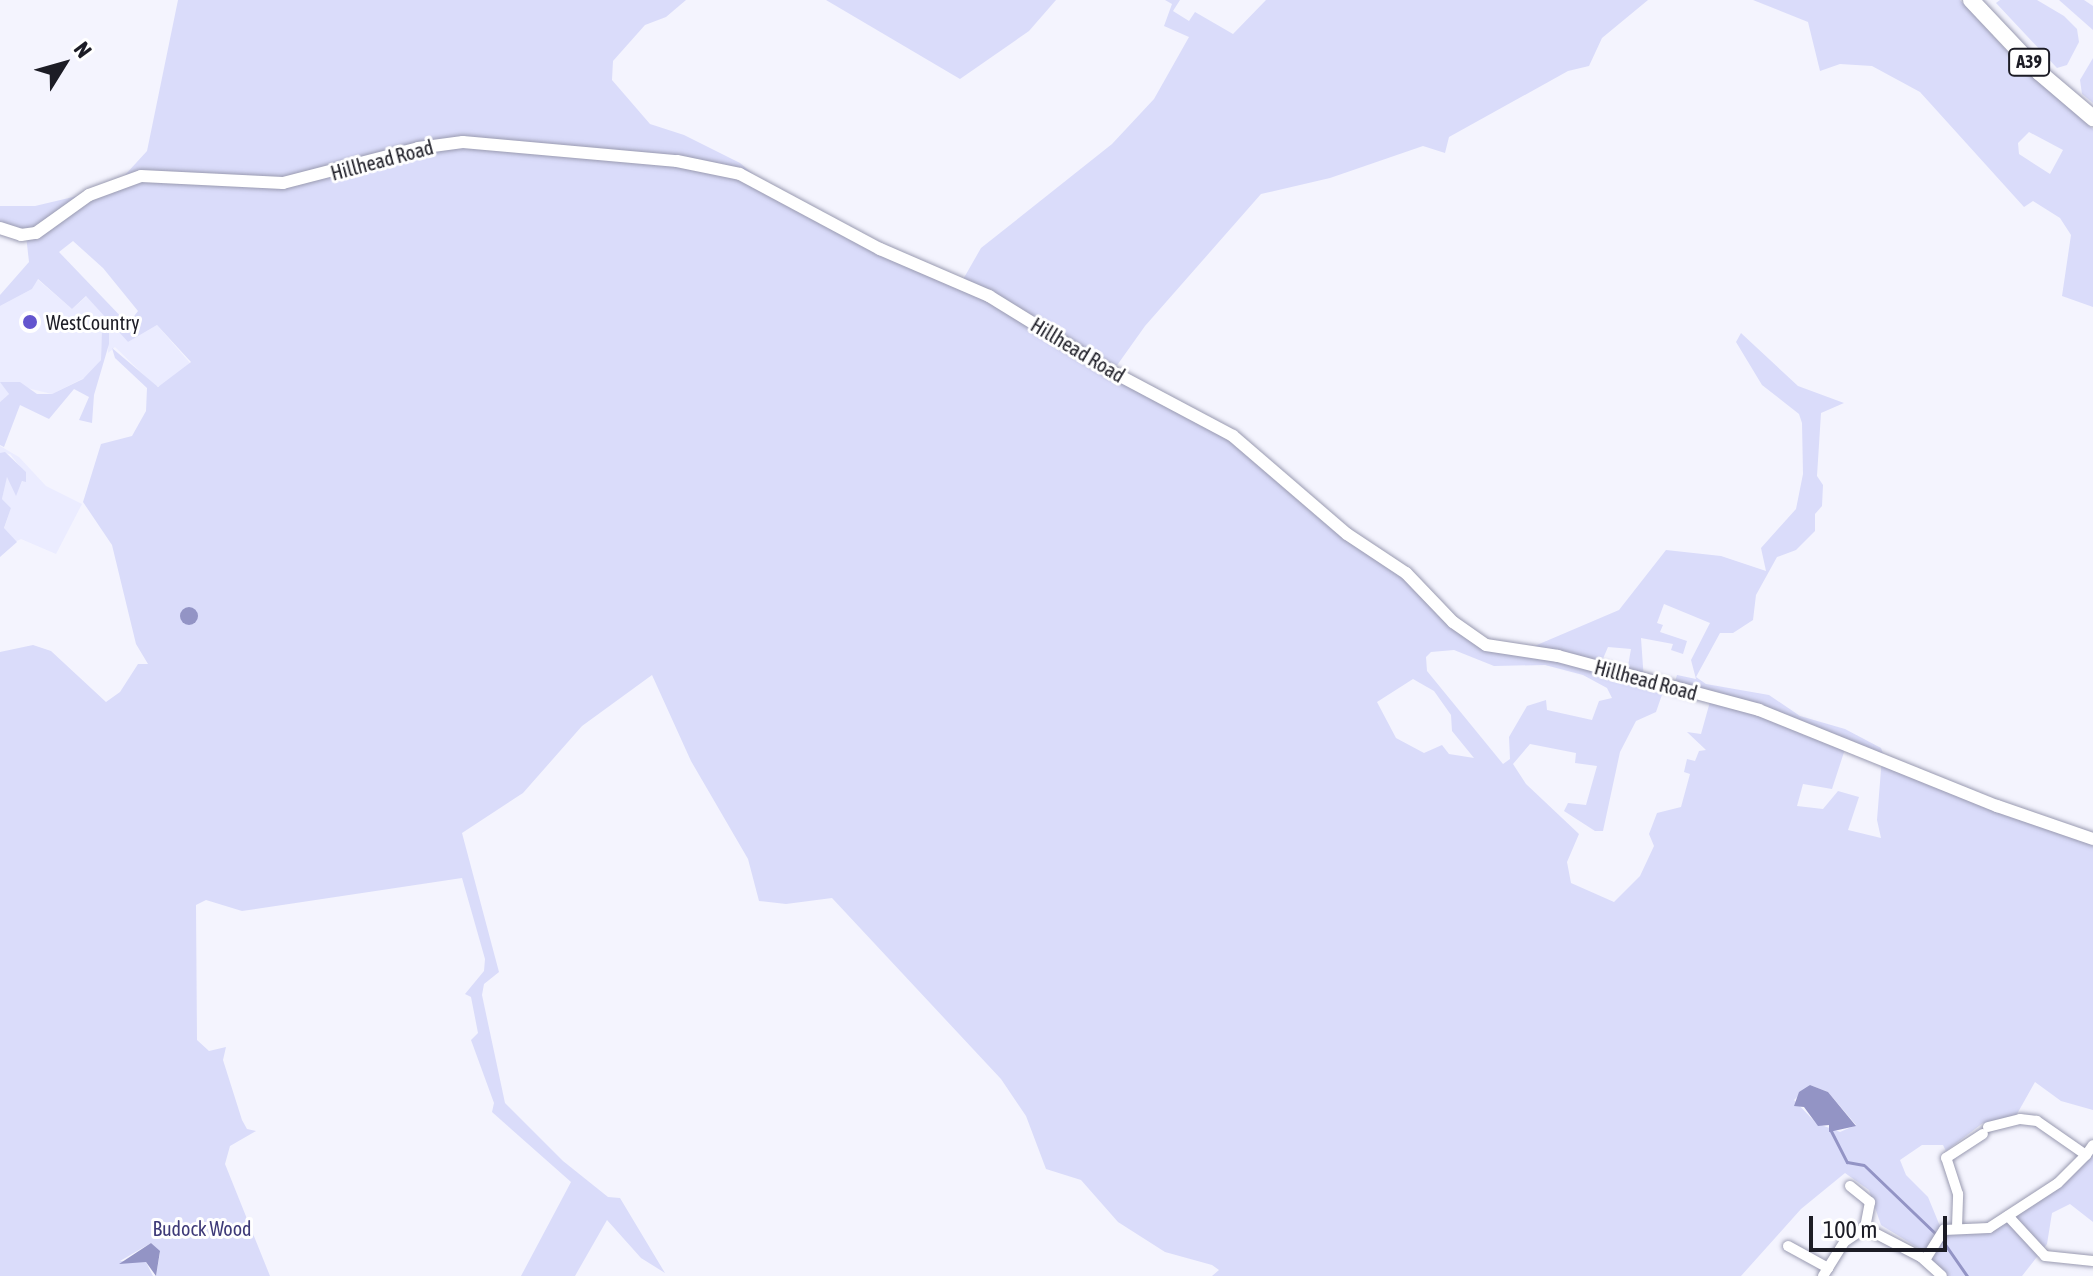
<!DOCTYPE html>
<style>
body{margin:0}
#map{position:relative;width:2093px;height:1276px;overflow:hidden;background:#f4f4fe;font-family:"Asap Condensed",sans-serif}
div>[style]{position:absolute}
.built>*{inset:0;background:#ebecff}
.green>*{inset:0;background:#dadcfa}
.water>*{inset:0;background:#9394c5}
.round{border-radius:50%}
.stream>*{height:3px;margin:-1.5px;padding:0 1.5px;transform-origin:1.5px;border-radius:1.5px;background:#9394c5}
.roads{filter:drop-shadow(0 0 2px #999ab0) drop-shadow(0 0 2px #999ab0)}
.minor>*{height:10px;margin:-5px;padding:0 5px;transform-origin:5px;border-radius:5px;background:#fff}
.tertiary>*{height:12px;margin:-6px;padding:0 6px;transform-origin:6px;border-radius:6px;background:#fff}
.trunk>*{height:16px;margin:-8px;padding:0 8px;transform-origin:8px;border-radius:8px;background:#fff}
.dots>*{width:22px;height:22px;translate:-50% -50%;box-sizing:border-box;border:4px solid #fff;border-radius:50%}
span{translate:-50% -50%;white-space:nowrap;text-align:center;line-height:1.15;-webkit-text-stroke:6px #fff;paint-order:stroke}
.shield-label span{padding:2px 6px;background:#fff;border:2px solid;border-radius:6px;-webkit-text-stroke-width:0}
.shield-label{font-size:18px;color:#1c1c25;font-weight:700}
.street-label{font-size:20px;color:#1c1c25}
.poi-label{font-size:20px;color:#1c1c25}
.left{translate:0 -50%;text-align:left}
.park-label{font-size:20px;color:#3e3a78}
.north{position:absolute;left:24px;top:24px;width:80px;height:80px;-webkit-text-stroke:6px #fff;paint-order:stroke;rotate:53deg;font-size:22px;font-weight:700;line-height:32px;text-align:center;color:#1c1c25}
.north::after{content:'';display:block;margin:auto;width:28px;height:36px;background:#1c1c25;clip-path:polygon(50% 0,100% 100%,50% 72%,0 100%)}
.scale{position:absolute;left:1809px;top:1216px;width:138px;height:36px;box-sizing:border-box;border:4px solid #1c1c25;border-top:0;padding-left:10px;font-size:24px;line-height:28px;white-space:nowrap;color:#1c1c25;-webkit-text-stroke:6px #fff;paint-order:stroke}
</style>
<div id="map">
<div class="built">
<div style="clip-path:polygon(37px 279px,72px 309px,87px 296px,128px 342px,157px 325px,190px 363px,165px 386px,155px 386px,115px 347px,108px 353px,109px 327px,102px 326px,101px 360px,88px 376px,52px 394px,2px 382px,9px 394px,0 402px,0 306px,32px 289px)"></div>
<div style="clip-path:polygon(0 446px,19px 457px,46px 486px,82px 504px,56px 554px,21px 539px,15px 542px,4px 529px,11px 508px,2px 499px,7px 475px,16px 494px,26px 474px,10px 454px,0 453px)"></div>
</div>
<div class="green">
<div style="clip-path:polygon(evenodd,178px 0,686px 0,666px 17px,645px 25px,613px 61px,612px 80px,650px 124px,684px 135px,740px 163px,771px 189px,961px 283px,981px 248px,1112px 144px,1154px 99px,1189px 37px,1164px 26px,1172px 4px,1165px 0,1180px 0,1173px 11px,1189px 21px,1195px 12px,1233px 34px,1266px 0,1648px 0,1602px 38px,1589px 66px,1568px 71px,1449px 137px,1445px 153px,1423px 146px,1330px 178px,1261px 194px,1145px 326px,1113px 371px,1224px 431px,1392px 563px,1465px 634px,1518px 653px,1619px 610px,1666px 550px,1721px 556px,1766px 571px,1761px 548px,1796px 509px,1803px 474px,1802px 423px,1799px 414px,1762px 385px,1736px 342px,1741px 333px,1798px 386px,1844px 403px,1821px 413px,1817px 476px,1823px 485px,1822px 506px,1815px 514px,1815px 531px,1796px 550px,1777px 557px,1756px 595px,1753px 620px,1733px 633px,1720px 633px,1696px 677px,1706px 684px,1769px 695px,1800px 716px,1845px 729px,1881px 748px,1884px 756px,2093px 839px,2093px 1110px,2061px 1101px,2035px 1082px,2017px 1114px,1992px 1125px,1983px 1123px,1946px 1151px,1943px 1145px,1922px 1145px,1900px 1160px,1906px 1175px,1928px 1197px,1942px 1231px,1977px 1231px,2058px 1183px,2093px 1146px,2093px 1222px,2070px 1204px,2052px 1213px,2047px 1244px,2022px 1276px,1942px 1276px,1928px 1254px,1881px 1225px,1869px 1190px,1845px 1173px,1801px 1209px,1741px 1276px,1212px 1276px,1219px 1270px,1212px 1265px,1165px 1252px,1118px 1222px,1081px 1180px,1046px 1169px,1026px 1116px,1001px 1079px,832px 898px,786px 904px,759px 901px,748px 859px,691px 761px,652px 675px,582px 726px,523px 793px,462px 833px,499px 972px,484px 984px,482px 995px,505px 1103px,563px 1161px,608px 1197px,620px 1198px,665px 1273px,641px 1258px,607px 1220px,575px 1276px,521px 1276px,571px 1182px,492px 1112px,494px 1103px,471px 1040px,478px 1033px,471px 997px,465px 994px,484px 971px,485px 959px,462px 878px,242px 911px,206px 900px,196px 905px,197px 1040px,209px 1051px,226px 1047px,223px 1060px,242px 1120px,247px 1129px,256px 1131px,230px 1146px,225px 1164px,270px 1276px,156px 1276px,160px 1253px,151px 1243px,120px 1261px,146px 1262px,153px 1276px,0 1276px,0 652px,33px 645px,51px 651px,106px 702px,120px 692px,138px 664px,148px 664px,136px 644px,112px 545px,83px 502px,101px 444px,132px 436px,146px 411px,147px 388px,115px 358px,112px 348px,158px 387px,191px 362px,157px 325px,128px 342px,86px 296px,72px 309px,38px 279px,32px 289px,0 306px,0 295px,29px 262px,26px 235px,125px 175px,147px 151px,178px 0,73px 241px,103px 268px,138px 311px,128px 324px,59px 252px,73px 241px,178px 0,1664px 604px,1710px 623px,1691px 660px,1696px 679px,1677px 675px,1673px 688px,1711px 698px,1701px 734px,1687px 732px,1706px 750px,1699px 751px,1695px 761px,1687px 759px,1684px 772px,1690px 774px,1681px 807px,1657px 813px,1649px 834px,1654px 846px,1640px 876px,1614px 902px,1571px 883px,1567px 862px,1579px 834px,1526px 784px,1513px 764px,1530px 744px,1576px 753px,1575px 763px,1597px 766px,1586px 805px,1568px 803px,1564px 811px,1595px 831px,1603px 831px,1620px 752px,1636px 721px,1656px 712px,1665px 686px,1644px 681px,1641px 638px,1673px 644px,1671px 650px,1683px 654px,1687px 641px,1660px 632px,1663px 625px,1657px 623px,1664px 604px,178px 0,1608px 647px,1631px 649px,1628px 666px,1602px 661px,1608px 647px,178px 0,1454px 650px,1494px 666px,1545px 665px,1583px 675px,1607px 688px,1612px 698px,1599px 701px,1592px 720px,1547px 710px,1546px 700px,1527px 706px,1509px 737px,1510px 759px,1503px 764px,1427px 671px,1426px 657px,1431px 652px,1454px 650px,178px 0,1413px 679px,1434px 691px,1451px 715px,1452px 731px,1474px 758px,1449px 754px,1442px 745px,1424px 753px,1396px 738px,1377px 702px,1413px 679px,178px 0,1847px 743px,1882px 757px,1877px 820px,1881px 838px,1848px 830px,1859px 797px,1838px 791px,1823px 809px,1797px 806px,1803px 784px,1832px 789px,1847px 743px,178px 0,1810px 1085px,1828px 1092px,1856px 1125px,1840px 1132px,1816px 1123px,1794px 1100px,1810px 1085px)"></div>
<div style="clip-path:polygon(826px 0,1056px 0,1029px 31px,960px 79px)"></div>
<div style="clip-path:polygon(evenodd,1753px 0,1960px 0,2019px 64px,2093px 129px,2093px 307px,2062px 296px,2071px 235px,2060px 218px,2033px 201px,2024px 207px,1920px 92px,1872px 66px,1840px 64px,1820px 71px,1808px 22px,1753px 0,2029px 132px,2063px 150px,2050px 174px,2019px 154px,2018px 143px,2029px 132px)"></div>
<div style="clip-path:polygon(2000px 0,2037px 0,2064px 16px,2077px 29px,2079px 42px,2067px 65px,2057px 68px,1996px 3px)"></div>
<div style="clip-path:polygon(2059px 0,2084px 0,2093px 6px,2093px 30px)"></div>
<div style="clip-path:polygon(2093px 58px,2093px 103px,2082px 94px,2080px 80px)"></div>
<div style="clip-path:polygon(90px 193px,36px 231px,0 226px,0 206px,35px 206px)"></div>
<div style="clip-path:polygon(102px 326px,109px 327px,109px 344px,94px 395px,92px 423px,79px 420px,89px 397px,74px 389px,49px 419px,20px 405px,4px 447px,0 445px,0 402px,9px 394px,0 382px,20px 382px,37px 394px,52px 394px,83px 379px,101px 360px)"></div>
<div style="clip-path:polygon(5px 452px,26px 472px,26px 482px,22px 481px,16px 496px,7px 477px,2px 499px,11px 508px,4px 528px,17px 542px,0 557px,0 453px)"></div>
</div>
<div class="water">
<div class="round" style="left:180px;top:607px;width:18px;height:18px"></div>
<div style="clip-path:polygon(1810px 1085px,1828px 1092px,1856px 1126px,1829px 1132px,1829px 1125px,1818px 1126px,1804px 1107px,1794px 1106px,1799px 1092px)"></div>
<div style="clip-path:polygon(151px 1243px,160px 1251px,156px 1276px,146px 1262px,119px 1264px)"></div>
</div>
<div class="stream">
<div style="left:1831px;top:1131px;width:35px;rotate:63deg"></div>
<div style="left:1847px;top:1162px;width:17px;rotate:10deg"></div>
<div style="left:1865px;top:1166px;width:100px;rotate:43.8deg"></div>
<div style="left:1942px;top:1240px;width:44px;rotate:55.2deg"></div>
</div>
<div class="roads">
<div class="minor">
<div style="left:2086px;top:1155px;width:12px;rotate:-55deg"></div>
<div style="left:1850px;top:1186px;width:26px;rotate:39deg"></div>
<div style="left:1870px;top:1202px;width:26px;rotate:101deg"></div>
<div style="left:2008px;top:1216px;width:54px;rotate:47.2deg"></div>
<div style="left:2045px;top:1256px;width:48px;rotate:5.9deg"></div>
<div style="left:1957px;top:1227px;width:33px;rotate:-88deg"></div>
<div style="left:1958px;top:1194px;width:38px;rotate:-108deg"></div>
<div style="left:1946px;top:1158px;width:44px;rotate:-33deg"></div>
<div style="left:1788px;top:1246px;width:46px;rotate:28.8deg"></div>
<div style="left:1925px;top:1260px;width:36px;rotate:-58deg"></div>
<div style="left:1944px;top:1230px;width:45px;rotate:-2.5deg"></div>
<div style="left:1989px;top:1228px;width:82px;rotate:-33.1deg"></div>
<div style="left:2058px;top:1183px;width:40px;rotate:-45deg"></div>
<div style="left:2086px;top:1155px;width:60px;rotate:-145.2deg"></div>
<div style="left:2037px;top:1121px;width:17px;rotate:-173deg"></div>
<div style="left:2020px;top:1119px;width:33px;rotate:166deg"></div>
<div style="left:1823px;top:1276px;width:40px;rotate:-58deg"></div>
<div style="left:1844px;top:1242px;width:25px;rotate:-34deg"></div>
<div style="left:1865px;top:1228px;width:63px;rotate:27.4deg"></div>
<div style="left:1921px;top:1257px;width:28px;rotate:42deg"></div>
</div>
<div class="tertiary">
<div style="left:0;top:228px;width:22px;rotate:18deg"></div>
<div style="left:21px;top:235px;width:15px;rotate:-8deg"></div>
<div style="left:36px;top:233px;width:65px;rotate:-35.6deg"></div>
<div style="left:89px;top:195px;width:55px;rotate:-20.1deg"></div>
<div style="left:141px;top:176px;width:142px;rotate:2.8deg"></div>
<div style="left:283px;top:183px;width:139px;rotate:-14.5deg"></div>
<div style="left:418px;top:148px;width:45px;rotate:-7.6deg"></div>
<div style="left:463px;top:142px;width:215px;rotate:5.1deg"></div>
<div style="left:677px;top:161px;width:64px;rotate:11.7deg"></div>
<div style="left:740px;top:174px;width:159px;rotate:28.2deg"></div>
<div style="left:880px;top:249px;width:119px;rotate:23.3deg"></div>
<div style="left:989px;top:296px;width:141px;rotate:31.7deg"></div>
<div style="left:1109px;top:370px;width:140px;rotate:28deg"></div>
<div style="left:1233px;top:436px;width:150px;rotate:40.7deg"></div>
<div style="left:1347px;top:534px;width:71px;rotate:33.5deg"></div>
<div style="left:1406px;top:573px;width:68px;rotate:46.2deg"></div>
<div style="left:1453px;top:622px;width:40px;rotate:34.9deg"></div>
<div style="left:1486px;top:645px;width:73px;rotate:8.7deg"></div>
<div style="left:1558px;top:656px;width:208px;rotate:15deg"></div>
<div style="left:1759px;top:710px;width:257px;rotate:22deg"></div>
<div style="left:1997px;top:806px;width:102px;rotate:19deg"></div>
</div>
<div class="trunk">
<div style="left:1971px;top:0;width:100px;rotate:46.6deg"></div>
<div style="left:2040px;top:73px;width:70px;rotate:40.3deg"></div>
</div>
</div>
<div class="dots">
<div style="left:30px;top:322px;background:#6355ce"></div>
</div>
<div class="shield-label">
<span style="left:2029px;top:62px">A39</span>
</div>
<div class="street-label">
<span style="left:382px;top:160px;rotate:-15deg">Hillhead Road</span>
<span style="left:1078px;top:350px;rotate:31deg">Hillhead Road</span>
<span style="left:1646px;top:680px;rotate:15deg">Hillhead Road</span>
</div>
<div class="poi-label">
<span class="left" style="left:46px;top:322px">WestCountry</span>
</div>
<div class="park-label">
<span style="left:202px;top:1228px">Budock Wood</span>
</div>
<div class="north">N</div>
<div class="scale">100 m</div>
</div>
